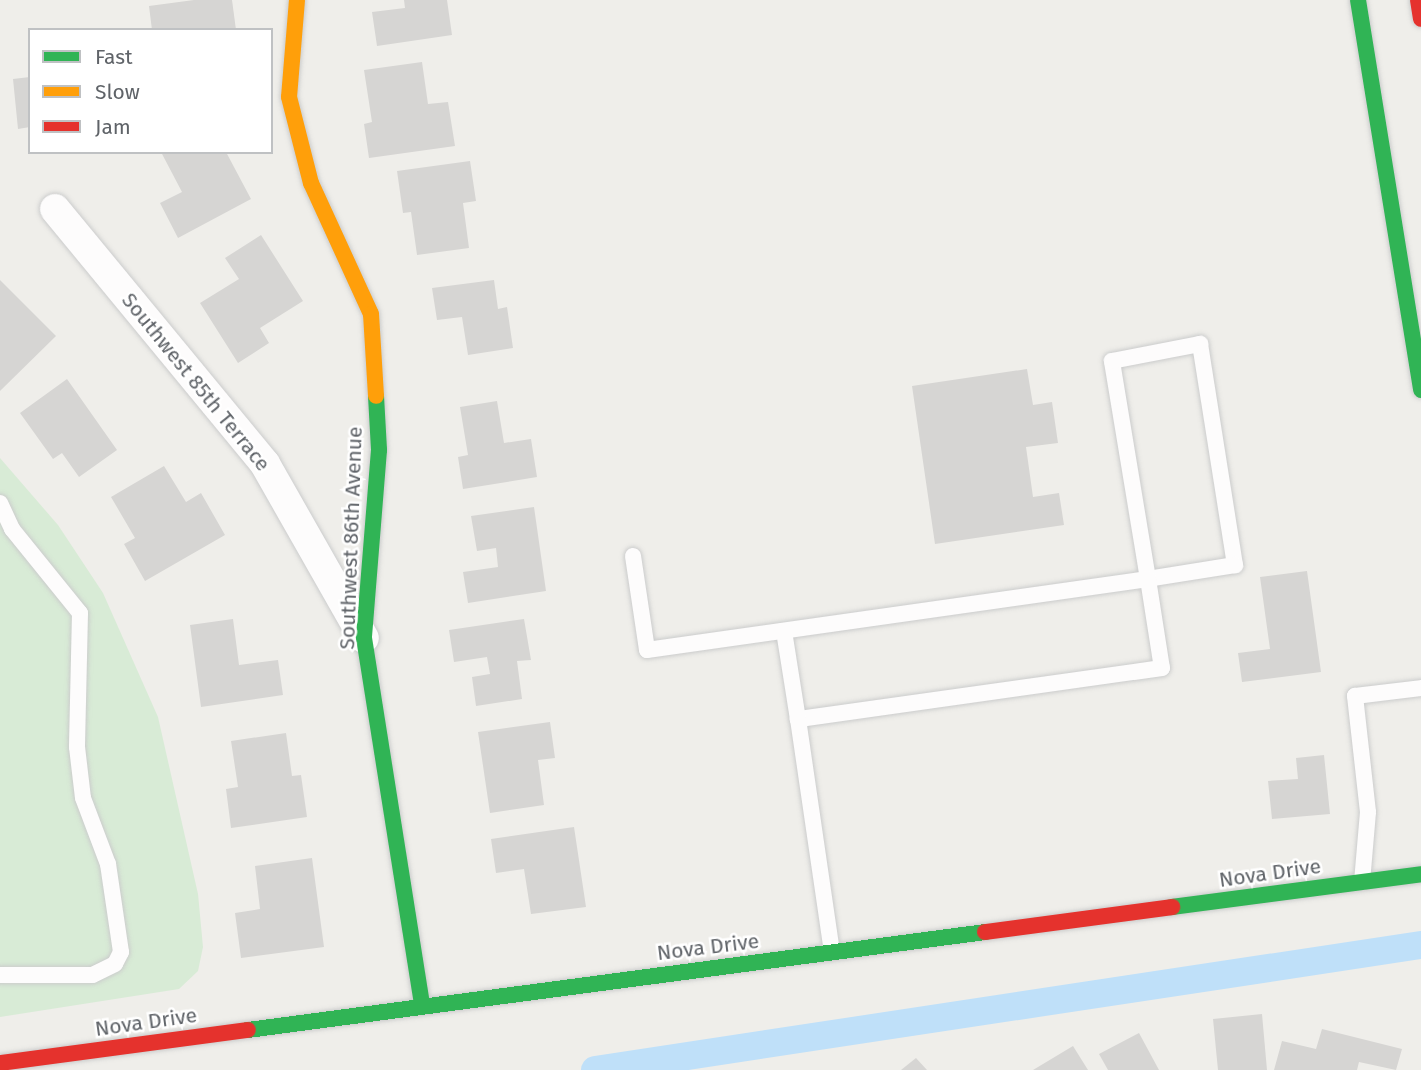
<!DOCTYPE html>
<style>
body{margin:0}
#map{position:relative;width:1421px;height:1070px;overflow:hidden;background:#efeeea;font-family:"Fira Sans",sans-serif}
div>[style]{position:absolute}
.green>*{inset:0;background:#d8ebd6}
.canal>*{height:28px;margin:-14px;padding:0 14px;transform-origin:14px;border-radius:14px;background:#bfe0f9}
.building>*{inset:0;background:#d6d5d3}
.roads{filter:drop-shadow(0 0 2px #cbcccc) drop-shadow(0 0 2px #cbcccc)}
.lane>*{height:16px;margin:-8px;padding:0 8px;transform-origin:8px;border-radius:8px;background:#fdfcfc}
.street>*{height:30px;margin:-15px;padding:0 15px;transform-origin:15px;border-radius:15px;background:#fdfcfc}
.fast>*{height:16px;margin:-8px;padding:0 8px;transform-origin:8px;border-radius:8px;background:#30b455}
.slow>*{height:16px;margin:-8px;padding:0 8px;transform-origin:8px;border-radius:8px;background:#ff9f0a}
.jam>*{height:16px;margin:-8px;padding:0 8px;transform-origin:8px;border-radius:8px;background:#e5322d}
span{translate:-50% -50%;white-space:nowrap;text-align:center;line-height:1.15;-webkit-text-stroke:5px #fff;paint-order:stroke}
.street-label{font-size:21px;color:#5f6368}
.legend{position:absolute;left:28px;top:28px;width:245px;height:126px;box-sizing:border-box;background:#fff;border:2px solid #bfc1c3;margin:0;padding:9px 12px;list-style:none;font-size:21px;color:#5f6368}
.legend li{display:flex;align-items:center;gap:14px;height:35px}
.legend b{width:35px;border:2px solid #bfc1c3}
</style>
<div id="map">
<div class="green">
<div style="clip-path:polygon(0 458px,58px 525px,103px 593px,158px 717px,198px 894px,203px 947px,198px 971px,179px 989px,0 1017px)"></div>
</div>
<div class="canal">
<div style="left:595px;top:1070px;width:835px;rotate:-8.61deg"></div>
</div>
<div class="building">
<div style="clip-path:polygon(194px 0,232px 0,236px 30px,152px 30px,149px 6px)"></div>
<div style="clip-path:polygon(404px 0,447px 0,452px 35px,377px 46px,372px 12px,405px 8px)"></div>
<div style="clip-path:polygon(422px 62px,428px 104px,448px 102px,455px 146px,369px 158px,364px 124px,372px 122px,364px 70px)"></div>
<div style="clip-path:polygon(30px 77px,30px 127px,18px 129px,13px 79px)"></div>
<div style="clip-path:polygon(161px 152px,226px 152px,251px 199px,178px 238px,160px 203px,182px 192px)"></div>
<div style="clip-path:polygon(470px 161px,476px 201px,463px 203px,469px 248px,417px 255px,411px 212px,403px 213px,397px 171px)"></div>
<div style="clip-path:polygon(261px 235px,303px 301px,260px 328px,269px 343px,238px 363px,200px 303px,239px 279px,225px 258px)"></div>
<div style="clip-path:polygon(0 280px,56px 336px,0 391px)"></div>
<div style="clip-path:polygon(494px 280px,498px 309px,507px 307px,513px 348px,468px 355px,462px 317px,437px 320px,432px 288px)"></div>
<div style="clip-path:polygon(1027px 369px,1033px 405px,1052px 402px,1058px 443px,1026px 447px,1033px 497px,1059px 493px,1064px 525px,935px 544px,912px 386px)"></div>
<div style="clip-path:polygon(67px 379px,117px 450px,79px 477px,62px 453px,53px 459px,20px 413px)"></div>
<div style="clip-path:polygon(497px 401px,504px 443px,531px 439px,537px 477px,463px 489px,458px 457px,468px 455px,460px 407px)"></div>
<div style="clip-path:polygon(164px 466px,186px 502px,201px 493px,225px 535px,145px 581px,124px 544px,135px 538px,111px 497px)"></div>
<div style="clip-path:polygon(534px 507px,546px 591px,468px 603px,463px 572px,498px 567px,496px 548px,477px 551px,471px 516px)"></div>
<div style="clip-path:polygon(1307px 571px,1321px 672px,1242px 682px,1238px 653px,1270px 649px,1260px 577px)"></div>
<div style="clip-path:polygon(233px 619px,239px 665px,278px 660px,283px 695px,201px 707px,190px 625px)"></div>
<div style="clip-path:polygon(524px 619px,531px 660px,517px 661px,522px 699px,476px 706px,472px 677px,490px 674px,487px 657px,454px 662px,449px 630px)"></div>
<div style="clip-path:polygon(550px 722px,555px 758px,538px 760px,544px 805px,490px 813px,478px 732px)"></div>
<div style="clip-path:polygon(286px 733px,292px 776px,301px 775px,307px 817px,231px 828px,226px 789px,238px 787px,231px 741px)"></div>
<div style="clip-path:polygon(1324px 755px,1330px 814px,1272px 819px,1268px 781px,1298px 779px,1296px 758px)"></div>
<div style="clip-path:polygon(574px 827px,586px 907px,531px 914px,524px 869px,496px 873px,491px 839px)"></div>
<div style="clip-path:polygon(312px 858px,324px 947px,241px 958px,235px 913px,260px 909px,255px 866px)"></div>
<div style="clip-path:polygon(1262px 1014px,1267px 1070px,1218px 1070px,1213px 1019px)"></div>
<div style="clip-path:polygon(1322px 1029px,1402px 1049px,1396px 1070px,1359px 1062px,1357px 1070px,1274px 1070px,1282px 1041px,1316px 1049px)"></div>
<div style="clip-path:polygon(1139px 1033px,1159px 1070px,1108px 1070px,1099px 1054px)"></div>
<div style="clip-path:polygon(1073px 1046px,1088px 1070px,1033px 1070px)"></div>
<div style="clip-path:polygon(916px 1058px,927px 1070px,901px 1070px)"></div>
</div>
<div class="roads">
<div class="lane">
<div style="left:1200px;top:344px;width:224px;rotate:81deg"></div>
<div style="left:1235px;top:565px;width:88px;rotate:170.9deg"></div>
<div style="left:1148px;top:579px;width:221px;rotate:-99.4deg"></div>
<div style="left:1112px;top:361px;width:90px;rotate:-10.9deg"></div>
<div style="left:0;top:503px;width:29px;rotate:65deg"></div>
<div style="left:12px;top:529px;width:108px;rotate:51deg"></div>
<div style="left:80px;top:613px;width:134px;rotate:91.3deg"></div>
<div style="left:77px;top:747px;width:51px;rotate:83.3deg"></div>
<div style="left:83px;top:798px;width:71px;rotate:69.3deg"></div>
<div style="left:108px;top:864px;width:89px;rotate:81.6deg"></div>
<div style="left:121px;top:952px;width:13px;rotate:117deg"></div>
<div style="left:115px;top:964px;width:25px;rotate:154deg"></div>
<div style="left:92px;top:975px;width:92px;rotate:180deg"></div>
<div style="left:633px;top:556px;width:95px;rotate:81.5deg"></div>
<div style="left:647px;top:650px;width:506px;rotate:-8.07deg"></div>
<div style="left:1148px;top:579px;width:90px;rotate:81.1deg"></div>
<div style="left:1162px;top:668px;width:368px;rotate:172deg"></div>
<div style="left:798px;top:719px;width:235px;rotate:81.7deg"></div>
<div style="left:784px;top:631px;width:89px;rotate:81deg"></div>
<div style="left:1362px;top:882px;width:70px;rotate:-85.1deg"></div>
<div style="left:1368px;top:812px;width:117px;rotate:-96.4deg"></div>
<div style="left:1355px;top:696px;width:66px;rotate:-6.9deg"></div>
</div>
<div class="street">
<div style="left:55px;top:209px;width:330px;rotate:50.5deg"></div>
<div style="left:265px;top:464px;width:200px;rotate:60.4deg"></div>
</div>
<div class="fast">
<div style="left:1358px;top:0;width:395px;rotate:80.8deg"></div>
<div style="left:376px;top:396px;width:54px;rotate:86.8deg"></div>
<div style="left:379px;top:450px;width:189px;rotate:94.6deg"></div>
<div style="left:364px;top:638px;width:373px;rotate:81deg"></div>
<div style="left:1172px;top:907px;width:251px;rotate:-7.5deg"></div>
<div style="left:248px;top:1030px;width:743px;rotate:-7.57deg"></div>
</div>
<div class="slow">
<div style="left:297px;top:0;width:97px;rotate:94.7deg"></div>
<div style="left:289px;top:97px;width:89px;rotate:75.7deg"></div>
<div style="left:311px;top:183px;width:144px;rotate:65.4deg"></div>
<div style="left:371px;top:314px;width:82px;rotate:86.5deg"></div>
</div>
<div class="jam">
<div style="left:1418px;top:0;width:19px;rotate:81deg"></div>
<div style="left:985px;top:932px;width:189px;rotate:-7.6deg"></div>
<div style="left:0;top:1063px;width:250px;rotate:-7.6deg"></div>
</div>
</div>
<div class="street-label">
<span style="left:196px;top:382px;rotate:51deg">Southwest 85th Terrace</span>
<span style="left:351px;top:538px;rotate:-88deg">Southwest 86th Avenue</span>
<span style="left:1270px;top:873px;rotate:-8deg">Nova Drive</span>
<span style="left:708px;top:947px;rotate:-7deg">Nova Drive</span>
<span style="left:146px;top:1022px;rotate:-8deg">Nova Drive</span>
</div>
<ul class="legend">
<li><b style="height:9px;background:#30b455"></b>Fast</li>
<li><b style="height:9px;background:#ff9f0a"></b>Slow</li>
<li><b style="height:9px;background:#e5322d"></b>Jam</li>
</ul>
</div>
